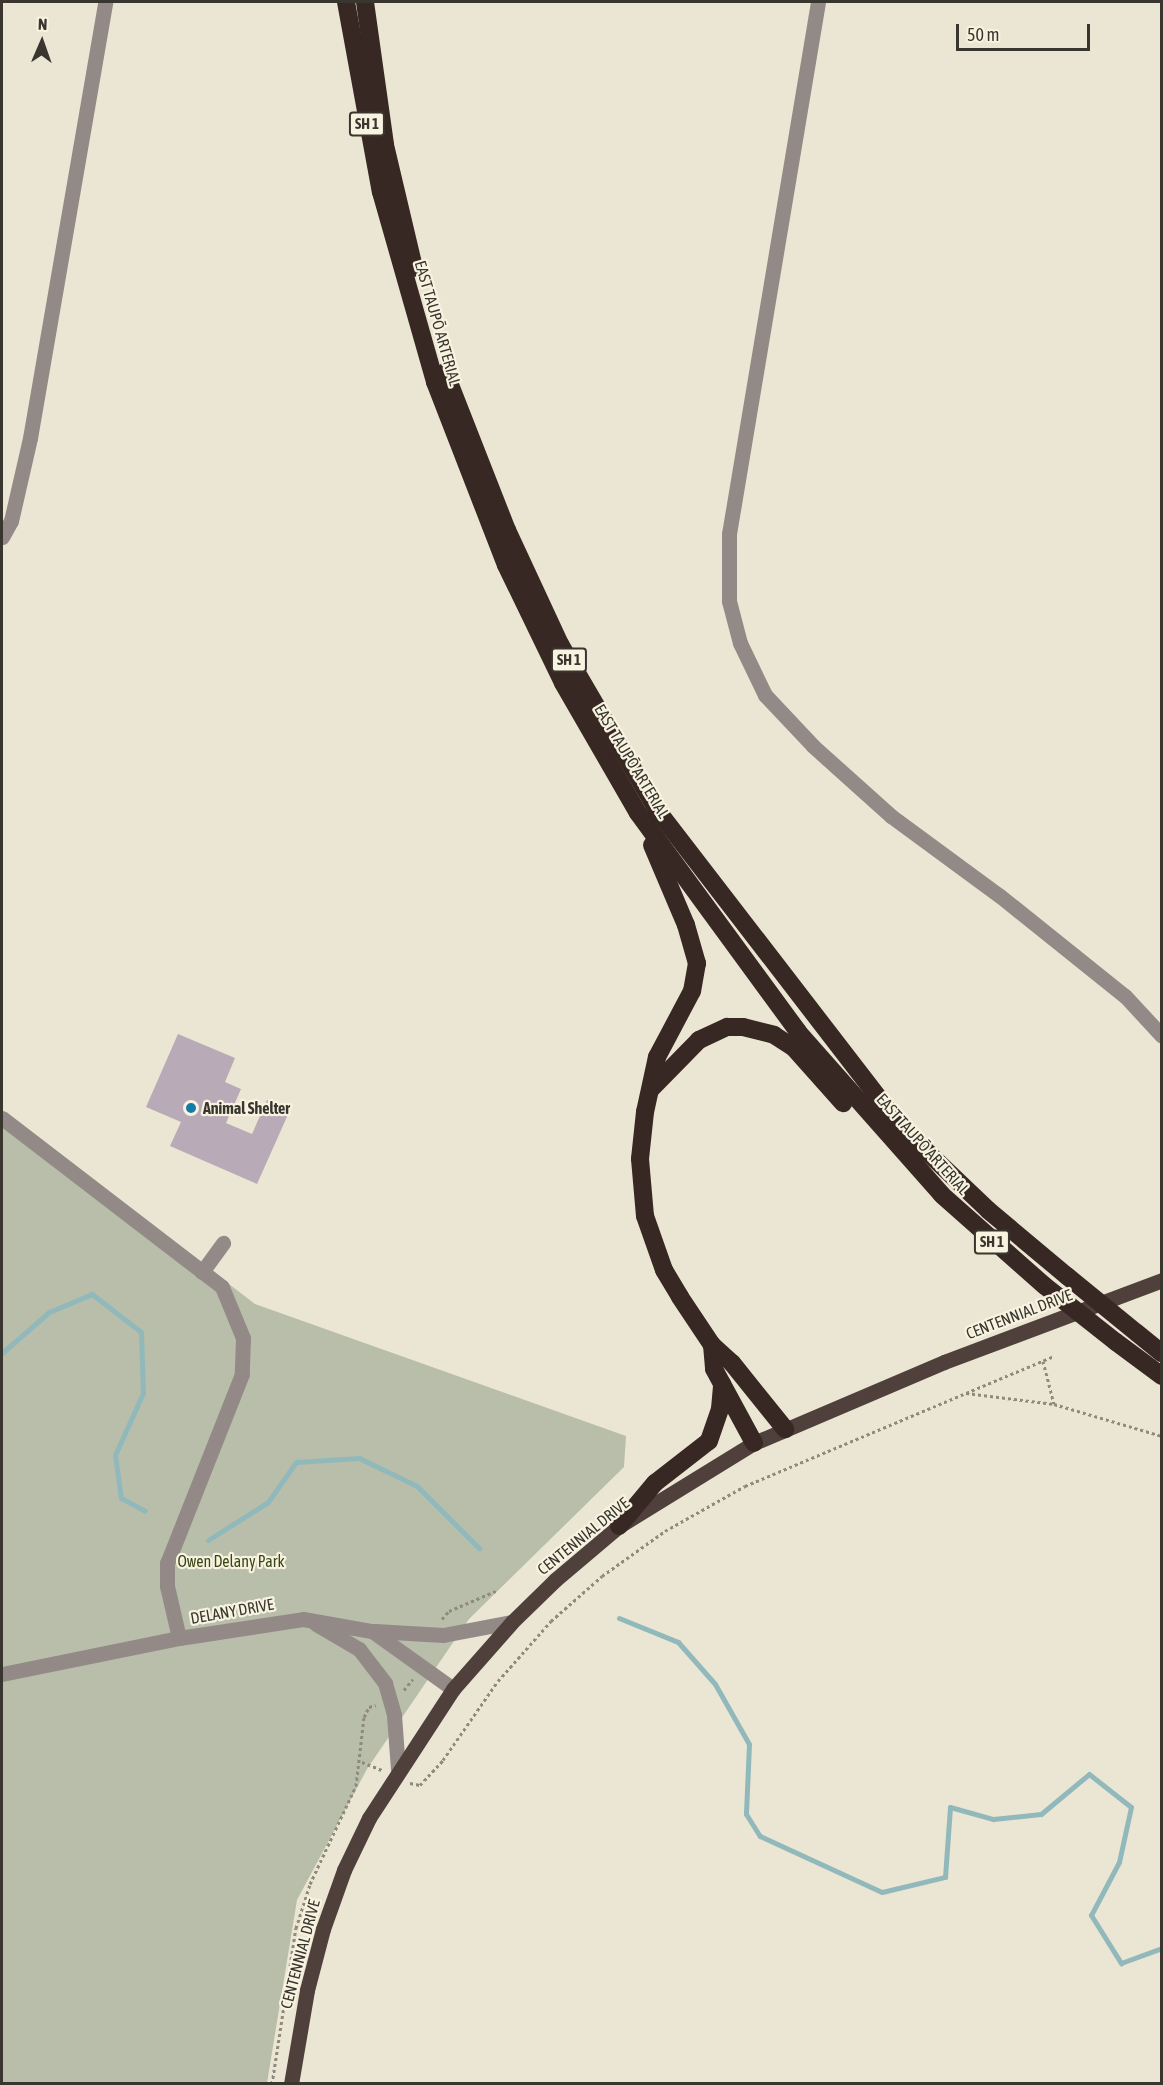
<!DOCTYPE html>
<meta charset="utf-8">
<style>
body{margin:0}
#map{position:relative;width:1163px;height:2085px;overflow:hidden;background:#ebe6d3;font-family:"Asap Condensed",sans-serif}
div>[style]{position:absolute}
.green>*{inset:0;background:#b8beaa}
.stream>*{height:5px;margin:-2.5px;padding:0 2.5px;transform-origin:2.5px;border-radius:2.5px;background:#91b9bc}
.building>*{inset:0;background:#b9aab7}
.path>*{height:3px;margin-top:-1.5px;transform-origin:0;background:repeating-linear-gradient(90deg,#8e8a7e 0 3px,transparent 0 6px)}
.minor>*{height:15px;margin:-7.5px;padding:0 7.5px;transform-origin:7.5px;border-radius:7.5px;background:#938a87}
.major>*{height:15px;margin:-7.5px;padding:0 7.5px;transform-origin:7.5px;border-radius:7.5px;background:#4f403c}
.highway>*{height:18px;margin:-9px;padding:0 9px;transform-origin:9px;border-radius:9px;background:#382823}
.highway-bridge>*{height:18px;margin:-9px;padding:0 9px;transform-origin:9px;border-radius:9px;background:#382823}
.dots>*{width:16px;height:16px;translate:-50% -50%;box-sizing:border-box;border:3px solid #f8f3e0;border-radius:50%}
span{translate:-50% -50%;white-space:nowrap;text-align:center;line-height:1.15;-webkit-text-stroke:4.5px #f8f3e0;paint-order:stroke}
.shield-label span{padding:2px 4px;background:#f8f3e0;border:2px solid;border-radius:4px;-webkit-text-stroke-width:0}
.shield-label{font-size:15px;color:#38362f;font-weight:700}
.street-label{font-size:16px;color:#38362f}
.poi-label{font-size:16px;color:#38362f;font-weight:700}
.left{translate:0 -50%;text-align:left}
.park-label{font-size:16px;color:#3a4615}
.frame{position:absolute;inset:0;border:3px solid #38362f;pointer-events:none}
.north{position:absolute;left:12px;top:12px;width:60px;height:60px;-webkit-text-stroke:4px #f8f3e0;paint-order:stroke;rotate:2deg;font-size:16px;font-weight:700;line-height:24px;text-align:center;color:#38362f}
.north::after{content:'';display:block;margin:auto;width:21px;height:27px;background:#38362f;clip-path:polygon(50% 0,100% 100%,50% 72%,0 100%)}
.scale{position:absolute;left:956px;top:24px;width:134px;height:27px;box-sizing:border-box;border:3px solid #38362f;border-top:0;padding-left:8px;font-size:18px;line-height:21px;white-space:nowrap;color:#38362f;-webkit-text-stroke:4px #f8f3e0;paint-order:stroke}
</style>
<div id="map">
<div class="green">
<div style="clip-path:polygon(2px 1110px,255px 1304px,626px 1436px,624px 1467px,469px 1619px,367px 1769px,297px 1900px,267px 2083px,2px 2083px)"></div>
</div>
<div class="stream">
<div style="left:2px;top:1353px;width:62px;rotate:-41.1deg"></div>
<div style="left:49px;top:1312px;width:47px;rotate:-22.7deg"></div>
<div style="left:92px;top:1294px;width:62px;rotate:37.8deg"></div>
<div style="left:141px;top:1332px;width:61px;rotate:88.1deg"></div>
<div style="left:143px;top:1393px;width:68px;rotate:114.3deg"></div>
<div style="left:115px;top:1455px;width:43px;rotate:82.1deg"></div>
<div style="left:121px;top:1498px;width:27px;rotate:28deg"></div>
<div style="left:208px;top:1540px;width:71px;rotate:-32.3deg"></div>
<div style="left:268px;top:1502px;width:49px;rotate:-55deg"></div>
<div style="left:296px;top:1462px;width:63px;rotate:-3.6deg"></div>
<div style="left:359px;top:1458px;width:64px;rotate:25.8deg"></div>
<div style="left:417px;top:1486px;width:88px;rotate:45deg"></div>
<div style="left:619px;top:1618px;width:64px;rotate:22.1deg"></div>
<div style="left:678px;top:1642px;width:56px;rotate:48.6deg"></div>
<div style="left:715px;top:1684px;width:69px;rotate:60.5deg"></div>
<div style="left:749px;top:1744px;width:70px;rotate:92.5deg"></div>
<div style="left:746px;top:1814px;width:26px;rotate:58deg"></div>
<div style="left:760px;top:1836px;width:134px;rotate:24.7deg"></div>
<div style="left:882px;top:1892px;width:65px;rotate:-13.4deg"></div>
<div style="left:945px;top:1877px;width:70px;rotate:-85.9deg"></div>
<div style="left:950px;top:1807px;width:45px;rotate:15.6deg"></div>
<div style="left:993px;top:1819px;width:48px;rotate:-5.9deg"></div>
<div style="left:1041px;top:1814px;width:62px;rotate:-39.8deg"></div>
<div style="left:1089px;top:1774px;width:53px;rotate:38.2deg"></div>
<div style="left:1131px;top:1807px;width:56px;rotate:102.3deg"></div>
<div style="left:1119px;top:1862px;width:60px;rotate:117.8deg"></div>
<div style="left:1091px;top:1915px;width:57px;rotate:58deg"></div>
<div style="left:1121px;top:1963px;width:44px;rotate:-20.1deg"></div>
</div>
<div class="building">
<div style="clip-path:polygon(178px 1034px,235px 1058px,225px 1082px,241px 1089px,226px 1123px,252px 1134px,267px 1100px,290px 1110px,257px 1184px,170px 1146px,181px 1122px,146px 1107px)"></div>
</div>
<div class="path">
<div style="left:1043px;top:1361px;width:44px;rotate:75.7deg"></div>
<div style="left:966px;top:1393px;width:89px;rotate:7.1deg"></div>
<div style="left:1054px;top:1404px;width:113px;rotate:16.5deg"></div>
<div style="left:442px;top:1619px;width:11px;rotate:-49deg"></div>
<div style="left:449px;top:1611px;width:53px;rotate:-23.2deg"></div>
<div style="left:404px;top:1690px;width:14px;rotate:-51deg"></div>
<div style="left:362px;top:1762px;width:22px;rotate:22deg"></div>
<div style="left:410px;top:1783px;width:10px;rotate:11deg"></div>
<div style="left:420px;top:1785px;width:34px;rotate:-47deg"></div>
<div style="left:443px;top:1760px;width:96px;rotate:-55.2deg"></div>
<div style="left:498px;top:1681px;width:80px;rotate:-48.5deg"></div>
<div style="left:551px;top:1621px;width:68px;rotate:-41.4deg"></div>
<div style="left:602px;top:1576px;width:77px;rotate:-35.5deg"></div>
<div style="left:665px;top:1531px;width:92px;rotate:-29.4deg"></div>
<div style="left:745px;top:1486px;width:335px;rotate:-22.8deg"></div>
<div style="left:272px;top:2084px;width:158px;rotate:-81.3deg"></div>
<div style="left:296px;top:1928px;width:46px;rotate:-72.3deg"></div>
<div style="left:310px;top:1884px;width:108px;rotate:-64.9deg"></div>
<div style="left:356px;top:1786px;width:69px;rotate:-83.4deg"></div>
<div style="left:364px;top:1717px;width:11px;rotate:-63deg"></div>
<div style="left:369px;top:1707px;width:7px;rotate:-16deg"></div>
</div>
<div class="minor">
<div style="left:818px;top:2px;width:539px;rotate:99.5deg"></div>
<div style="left:729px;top:534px;width:67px;rotate:90deg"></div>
<div style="left:729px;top:601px;width:43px;rotate:75.3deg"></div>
<div style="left:740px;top:643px;width:58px;rotate:64.3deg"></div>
<div style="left:765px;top:695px;width:70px;rotate:46.7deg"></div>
<div style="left:813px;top:746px;width:105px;rotate:41.9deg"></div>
<div style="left:891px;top:816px;width:135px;rotate:36.3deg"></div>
<div style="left:1000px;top:896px;width:160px;rotate:38.7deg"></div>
<div style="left:1125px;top:996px;width:54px;rotate:47.2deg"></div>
<div style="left:2px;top:537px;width:18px;rotate:-61deg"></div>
<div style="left:11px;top:521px;width:85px;rotate:-77.1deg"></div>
<div style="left:30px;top:438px;width:442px;rotate:-80.2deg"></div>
<div style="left:2px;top:1118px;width:277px;rotate:37.5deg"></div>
<div style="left:222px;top:1287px;width:55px;rotate:67.6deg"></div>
<div style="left:243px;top:1338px;width:36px;rotate:92deg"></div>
<div style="left:242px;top:1374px;width:203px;rotate:111.6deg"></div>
<div style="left:167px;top:1563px;width:23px;rotate:90deg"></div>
<div style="left:167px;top:1586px;width:53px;rotate:77deg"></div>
<div style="left:202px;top:1272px;width:36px;rotate:-54deg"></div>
<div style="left:316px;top:1624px;width:50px;rotate:30.2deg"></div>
<div style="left:359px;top:1649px;width:43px;rotate:52.6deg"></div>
<div style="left:385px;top:1683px;width:33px;rotate:74deg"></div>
<div style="left:394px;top:1715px;width:54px;rotate:85.8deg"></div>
<div style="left:375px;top:1631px;width:68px;rotate:3.4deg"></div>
<div style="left:443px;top:1635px;width:70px;rotate:-10.7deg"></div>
<div style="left:2px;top:1674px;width:181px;rotate:-11.5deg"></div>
<div style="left:179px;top:1638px;width:125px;rotate:-8.7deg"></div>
<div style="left:303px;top:1619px;width:70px;rotate:9.9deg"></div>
<div style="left:372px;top:1631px;width:100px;rotate:35.6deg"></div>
</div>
<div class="major">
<div style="left:291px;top:2084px;width:95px;rotate:-80.3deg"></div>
<div style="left:307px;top:1990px;width:63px;rotate:-75.3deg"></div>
<div style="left:323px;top:1929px;width:63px;rotate:-70.4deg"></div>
<div style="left:344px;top:1870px;width:58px;rotate:-64.3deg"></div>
<div style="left:369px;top:1818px;width:154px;rotate:-56.9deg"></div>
<div style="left:453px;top:1689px;width:89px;rotate:-48.6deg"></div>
<div style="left:512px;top:1622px;width:60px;rotate:-44.3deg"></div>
<div style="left:555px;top:1580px;width:84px;rotate:-40.2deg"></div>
<div style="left:619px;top:1526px;width:158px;rotate:-31.6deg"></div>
<div style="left:754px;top:1443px;width:207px;rotate:-23.1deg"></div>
<div style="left:944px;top:1362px;width:233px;rotate:-20.6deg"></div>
</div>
<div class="highway">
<div style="left:346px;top:2px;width:193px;rotate:79.6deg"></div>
<div style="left:381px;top:192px;width:198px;rotate:74.1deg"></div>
<div style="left:435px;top:382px;width:196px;rotate:68.8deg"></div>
<div style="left:506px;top:565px;width:131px;rotate:64.2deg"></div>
<div style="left:563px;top:683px;width:150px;rotate:60deg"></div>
<div style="left:638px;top:813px;width:271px;rotate:53.8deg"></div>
<div style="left:798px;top:1032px;width:217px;rotate:48.5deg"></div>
<div style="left:942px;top:1195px;width:137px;rotate:41.5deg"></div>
<div style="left:365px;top:2px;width:144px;rotate:82deg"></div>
<div style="left:385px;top:145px;width:126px;rotate:76.7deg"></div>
<div style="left:445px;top:372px;width:170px;rotate:68.6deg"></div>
<div style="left:507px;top:530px;width:126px;rotate:65.1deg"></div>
<div style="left:560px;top:644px;width:192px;rotate:59.7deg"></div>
<div style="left:657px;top:810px;width:401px;rotate:52.4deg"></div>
<div style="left:902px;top:1128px;width:119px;rotate:43.6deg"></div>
<div style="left:988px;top:1210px;width:103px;rotate:39.9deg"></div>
<div style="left:652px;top:845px;width:87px;rotate:67deg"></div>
<div style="left:686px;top:925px;width:40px;rotate:74deg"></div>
<div style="left:697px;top:963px;width:28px;rotate:100deg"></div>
<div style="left:692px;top:991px;width:75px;rotate:117.9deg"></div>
<div style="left:657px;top:1057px;width:56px;rotate:102.3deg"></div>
<div style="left:645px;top:1112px;width:47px;rotate:96.1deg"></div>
<div style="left:640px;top:1159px;width:57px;rotate:85deg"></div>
<div style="left:645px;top:1216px;width:57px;rotate:70.6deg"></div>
<div style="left:664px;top:1270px;width:31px;rotate:59deg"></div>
<div style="left:680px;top:1297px;width:58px;rotate:56.3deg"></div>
<div style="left:712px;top:1345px;width:27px;rotate:42deg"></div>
<div style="left:732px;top:1363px;width:85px;rotate:51.2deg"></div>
<div style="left:651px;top:1089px;width:69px;rotate:-45.6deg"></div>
<div style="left:699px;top:1040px;width:31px;rotate:-25deg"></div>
<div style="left:727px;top:1027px;width:16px"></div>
<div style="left:743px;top:1027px;width:32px;rotate:14deg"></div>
<div style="left:774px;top:1035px;width:24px;rotate:33deg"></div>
<div style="left:794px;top:1048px;width:74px;rotate:48.3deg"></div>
<div style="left:1137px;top:1333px;width:32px;rotate:39deg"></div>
<div style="left:1116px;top:1342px;width:57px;rotate:36.5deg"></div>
<div style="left:712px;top:1345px;width:24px;rotate:85deg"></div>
<div style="left:714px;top:1369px;width:84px;rotate:61.6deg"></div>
<div style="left:619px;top:1526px;width:56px;rotate:-50.1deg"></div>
<div style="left:655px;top:1483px;width:68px;rotate:-37.9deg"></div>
<div style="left:709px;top:1441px;width:34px;rotate:-71deg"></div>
<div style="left:720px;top:1409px;width:25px;rotate:-85deg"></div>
</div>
<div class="highway-bridge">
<div style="left:1067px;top:1276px;width:90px;rotate:39.2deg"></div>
<div style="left:1045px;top:1286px;width:90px;rotate:38.3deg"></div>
</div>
<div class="dots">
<div style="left:191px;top:1108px;background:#157ca7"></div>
</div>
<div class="shield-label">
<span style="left:367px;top:124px">SH 1</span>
<span style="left:569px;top:660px">SH 1</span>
<span style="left:992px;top:1242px">SH 1</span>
</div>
<div class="street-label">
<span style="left:438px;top:323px;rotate:74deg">EAST TAUPŌ ARTERIAL</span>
<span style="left:632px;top:761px;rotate:59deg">EAST TAUPŌ ARTERIAL</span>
<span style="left:923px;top:1144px;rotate:48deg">EAST TAUPŌ ARTERIAL</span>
<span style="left:1019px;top:1314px;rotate:-21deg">CENTENNIAL DRIVE</span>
<span style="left:583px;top:1536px;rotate:-39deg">CENTENNIAL DRIVE</span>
<span style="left:232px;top:1611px;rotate:-10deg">DELANY DRIVE</span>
<span style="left:300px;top:1954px;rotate:-75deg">CENTENNIAL DRIVE</span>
</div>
<div class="poi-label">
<span class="left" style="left:203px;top:1108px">Animal Shelter</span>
</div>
<div class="park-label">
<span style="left:231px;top:1561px">Owen Delany Park</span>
</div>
<div class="frame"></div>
<div class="north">N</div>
<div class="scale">50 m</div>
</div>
